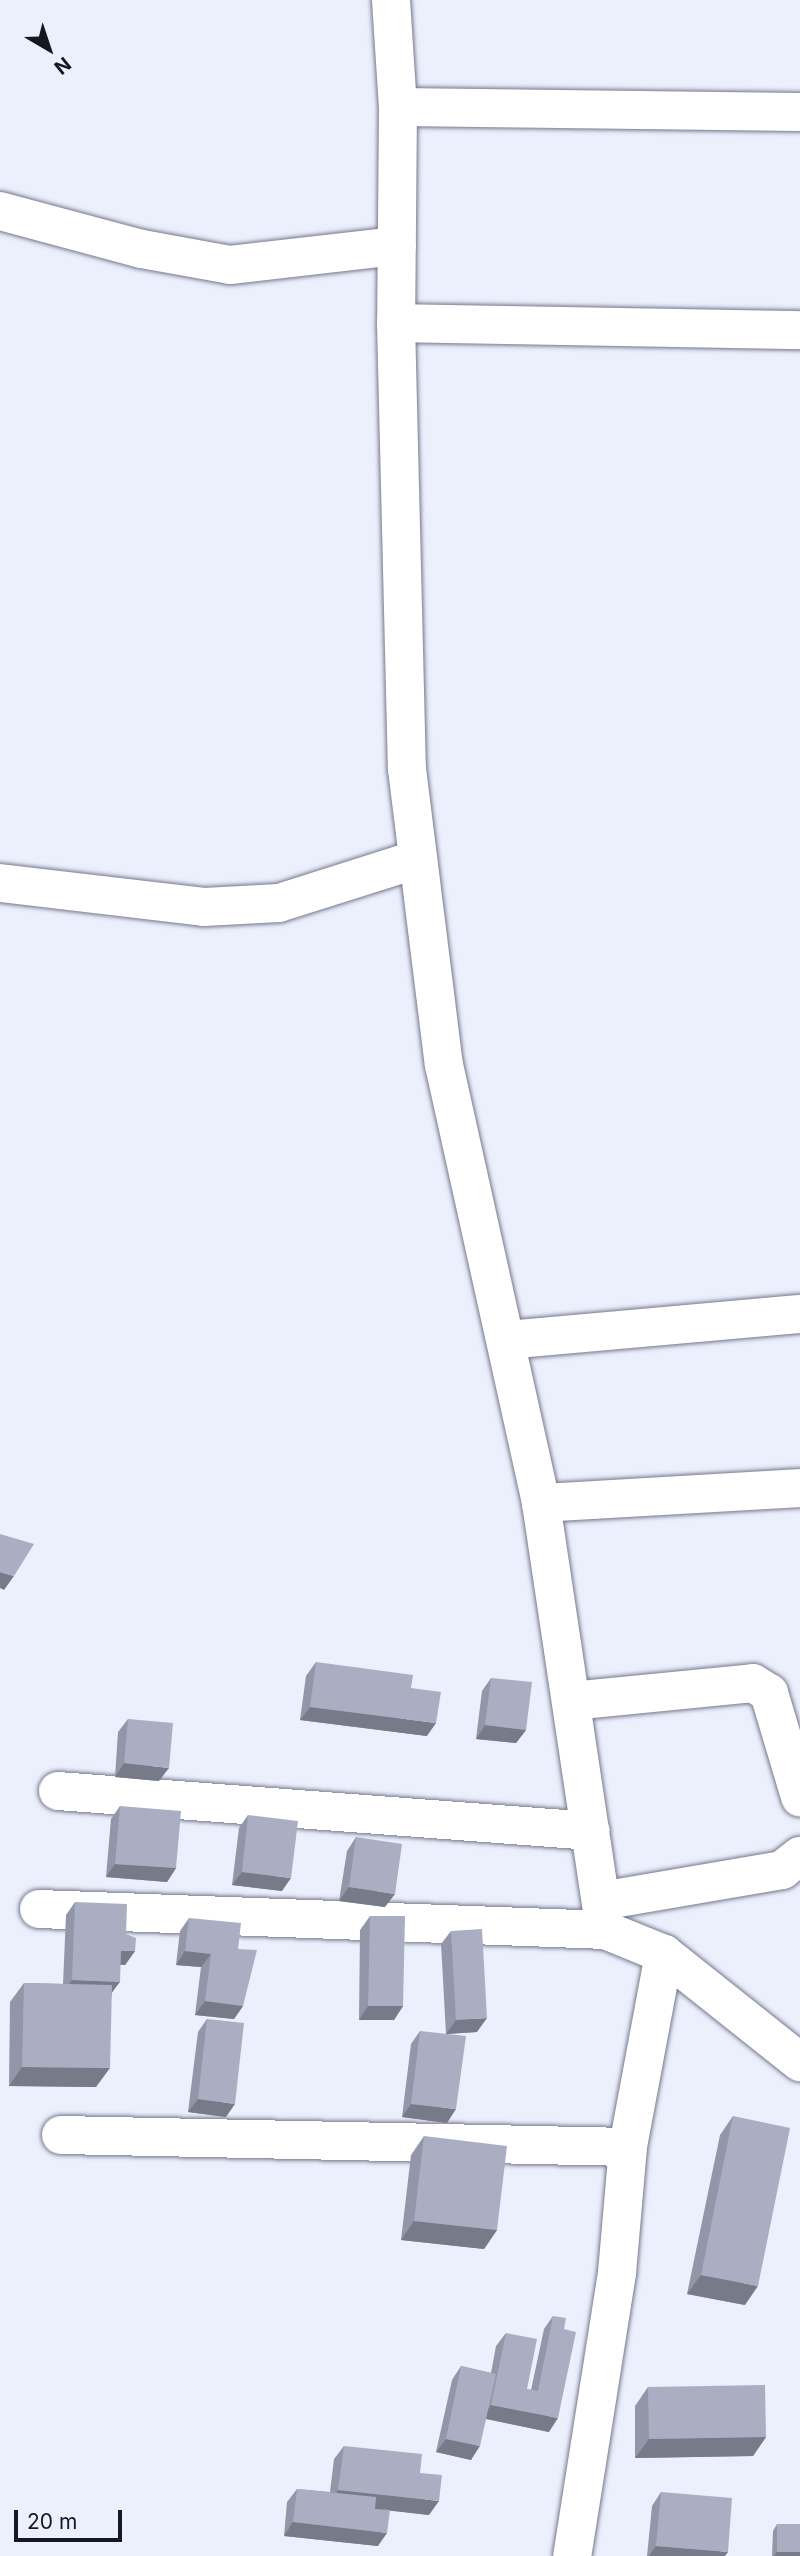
<!DOCTYPE html>
<style>
body{margin:0}
#map{position:relative;width:800px;height:2556px;overflow:hidden;background:#eceffc;font-family:Inter,sans-serif}
div>[style]{position:absolute}
.roads{filter:drop-shadow(0 0 2px #75798c) drop-shadow(0 0 2px #75798c)}
.minor>*{height:38px;margin:-19px;padding:0 19px;transform-origin:19px;border-radius:19px;background:#fff}
.wall>*{inset:0;background:#9296a8}
.shaded-wall>*{inset:0;background:#777a88}
.building>*{inset:0;background:#aaaec3}
span{translate:-50% -50%;white-space:nowrap;text-align:center;line-height:1.15;-webkit-text-stroke:5px #eceffc;paint-order:stroke}
.north{position:absolute;left:14px;top:14px;width:70px;height:70px;-webkit-text-stroke:5px #eceffc;paint-order:stroke;rotate:141deg;font-size:19px;font-weight:700;line-height:28px;text-align:center;color:#16171f}
.north::after{content:'';display:block;margin:auto;width:24px;height:32px;background:#16171f;clip-path:polygon(50% 0,100% 100%,50% 72%,0 100%)}
.scale{position:absolute;left:14px;top:2510px;width:108px;height:32px;box-sizing:border-box;border:4px solid #16171f;border-top:0;padding-left:9px;font-size:21px;line-height:24px;white-space:nowrap;color:#16171f;-webkit-text-stroke:5px #eceffc;paint-order:stroke}
</style>
<div id="map">
<div class="roads">
<div class="minor">
<div style="left:391px;top:0;width:107px;rotate:86.3deg"></div>
<div style="left:398px;top:107px;width:216px;rotate:90.5deg"></div>
<div style="left:396px;top:323px;width:446px;rotate:88.6deg"></div>
<div style="left:407px;top:769px;width:298px;rotate:82.9deg"></div>
<div style="left:444px;top:1065px;width:449px;rotate:77.5deg"></div>
<div style="left:541px;top:1503px;width:432px;rotate:81.5deg"></div>
<div style="left:605px;top:1930px;width:64px;rotate:22.1deg"></div>
<div style="left:664px;top:1954px;width:196px;rotate:100.6deg"></div>
<div style="left:628px;top:2147px;width:126px;rotate:95deg"></div>
<div style="left:617px;top:2273px;width:287px;rotate:99deg"></div>
<div style="left:398px;top:107px;width:402px;rotate:0.7deg"></div>
<div style="left:0;top:211px;width:147px;rotate:15deg"></div>
<div style="left:142px;top:249px;width:89px;rotate:10.3deg"></div>
<div style="left:230px;top:265px;width:168px;rotate:-6.5deg"></div>
<div style="left:396px;top:323px;width:404px;rotate:1deg"></div>
<div style="left:0;top:883px;width:205px;rotate:6.7deg"></div>
<div style="left:204px;top:907px;width:75px;rotate:-3.1deg"></div>
<div style="left:279px;top:903px;width:146px;rotate:-17.6deg"></div>
<div style="left:507px;top:1340px;width:294px;rotate:-5.1deg"></div>
<div style="left:541px;top:1503px;width:259px;rotate:-3.3deg"></div>
<div style="left:571px;top:1701px;width:183px;rotate:-5.6deg"></div>
<div style="left:753px;top:1683px;width:19px;rotate:32deg"></div>
<div style="left:769px;top:1693px;width:109px;rotate:73.4deg"></div>
<div style="left:58px;top:1791px;width:534px;rotate:4.29deg"></div>
<div style="left:601px;top:1901px;width:184px;rotate:-9.7deg"></div>
<div style="left:782px;top:1870px;width:23px;rotate:-38deg"></div>
<div style="left:39px;top:1909px;width:566px;rotate:2.12deg"></div>
<div style="left:664px;top:1954px;width:174px;rotate:38.5deg"></div>
<div style="left:61px;top:2135px;width:567px;rotate:1.21deg"></div>
</div>
</div>
<div class="wall">
<div style="clip-path:polygon(316px 1662px,427px 1736px,300px 1720px,306px 1676px)"></div>
<div style="clip-path:polygon(491px 1678px,526px 1730px,516px 1743px,476px 1739px,482px 1691px)"></div>
<div style="clip-path:polygon(128px 1719px,159px 1781px,115px 1777px,118px 1732px)"></div>
<div style="clip-path:polygon(120px 1806px,176px 1868px,167px 1882px,106px 1877px,111px 1819px)"></div>
<div style="clip-path:polygon(248px 1815px,282px 1891px,232px 1885px,239px 1828px)"></div>
<div style="clip-path:polygon(356px 1837px,385px 1907px,339px 1901px,347px 1851px)"></div>
<div style="clip-path:polygon(75px 1902px,135px 1951px,125px 1965px,120px 1965px,112px 1993px,96px 2087px,9px 2086px,10px 2002px,24px 1983px,63px 1984px,66px 1915px)"></div>
<div style="clip-path:polygon(370px 1916px,403px 2006px,394px 2020px,359px 2020px,360px 1930px)"></div>
<div style="clip-path:polygon(189px 1918px,238px 1949px,243px 2006px,234px 2019px,195px 2015px,201px 1967px,176px 1965px,180px 1931px)"></div>
<div style="clip-path:polygon(451px 1931px,477px 2032px,446px 2034px,441px 1944px)"></div>
<div style="clip-path:polygon(207px 2019px,226px 2117px,188px 2112px,198px 2032px)"></div>
<div style="clip-path:polygon(420px 2031px,447px 2123px,402px 2117px,411px 2044px)"></div>
<div style="clip-path:polygon(733px 2116px,745px 2305px,687px 2294px,720px 2135px)"></div>
<div style="clip-path:polygon(424px 2136px,497px 2230px,484px 2249px,401px 2240px,411px 2155px)"></div>
<div style="clip-path:polygon(553px 2316px,549px 2432px,486px 2419px,471px 2460px,436px 2452px,452px 2380px,461px 2366px,491px 2373px,496px 2346px,506px 2333px,527px 2389px,531px 2390px,544px 2329px)"></div>
<div style="clip-path:polygon(648px 2387px,766px 2437px,753px 2456px,635px 2458px,635px 2406px)"></div>
<div style="clip-path:polygon(344px 2446px,420px 2473px,429px 2515px,389px 2510px,378px 2546px,284px 2536px,287px 2502px,297px 2489px,330px 2492px,334px 2459px)"></div>
<div style="clip-path:polygon(661px 2492px,725px 2556px,647px 2556px,652px 2506px)"></div>
<div style="clip-path:polygon(777px 2524px,800px 2556px,772px 2556px,773px 2531px)"></div>
</div>
<div class="shaded-wall">
<div style="clip-path:polygon(0 1572px,14px 1576px,4px 1590px,0 1588px)"></div>
<div style="clip-path:polygon(310px 1707px,436px 1723px,427px 1736px,300px 1720px)"></div>
<div style="clip-path:polygon(485px 1725px,526px 1730px,516px 1743px,476px 1739px)"></div>
<div style="clip-path:polygon(124px 1763px,169px 1768px,159px 1781px,115px 1777px)"></div>
<div style="clip-path:polygon(115px 1864px,176px 1868px,167px 1882px,106px 1877px)"></div>
<div style="clip-path:polygon(242px 1872px,291px 1878px,282px 1891px,232px 1885px)"></div>
<div style="clip-path:polygon(349px 1887px,395px 1894px,385px 1907px,339px 1901px)"></div>
<div style="clip-path:polygon(121px 1951px,135px 1951px,125px 1965px,112px 1964px)"></div>
<div style="clip-path:polygon(185px 1951px,211px 1954px,201px 1967px,176px 1965px)"></div>
<div style="clip-path:polygon(72px 1980px,120px 1982px,110px 1995px,62px 1993px)"></div>
<div style="clip-path:polygon(205px 2001px,243px 2006px,234px 2019px,195px 2015px)"></div>
<div style="clip-path:polygon(368px 2006px,403px 2006px,394px 2020px,359px 2020px)"></div>
<div style="clip-path:polygon(487px 2018px,477px 2032px,446px 2034px,456px 2020px)"></div>
<div style="clip-path:polygon(22px 2067px,110px 2068px,96px 2087px,9px 2086px)"></div>
<div style="clip-path:polygon(198px 2099px,235px 2104px,226px 2117px,188px 2112px)"></div>
<div style="clip-path:polygon(411px 2104px,456px 2109px,447px 2123px,402px 2117px)"></div>
<div style="clip-path:polygon(414px 2221px,497px 2230px,484px 2249px,401px 2240px)"></div>
<div style="clip-path:polygon(701px 2275px,758px 2286px,745px 2305px,687px 2294px)"></div>
<div style="clip-path:polygon(491px 2405px,558px 2418px,549px 2432px,482px 2418px)"></div>
<div style="clip-path:polygon(766px 2437px,753px 2456px,635px 2458px,649px 2439px)"></div>
<div style="clip-path:polygon(446px 2439px,480px 2446px,471px 2460px,436px 2452px)"></div>
<div style="clip-path:polygon(338px 2490px,439px 2501px,429px 2515px,329px 2504px)"></div>
<div style="clip-path:polygon(293px 2522px,387px 2533px,378px 2546px,284px 2536px)"></div>
<div style="clip-path:polygon(656px 2546px,728px 2552px,725px 2556px,649px 2556px)"></div>
<div style="clip-path:polygon(777px 2552px,800px 2552px,800px 2556px,774px 2556px)"></div>
</div>
<div class="building">
<div style="clip-path:polygon(0 1534px,34px 1544px,14px 1576px,0 1572px)"></div>
<div style="clip-path:polygon(316px 1662px,413px 1675px,411px 1688px,441px 1692px,436px 1723px,310px 1707px)"></div>
<div style="clip-path:polygon(491px 1678px,532px 1682px,526px 1730px,485px 1725px)"></div>
<div style="clip-path:polygon(128px 1719px,173px 1723px,169px 1768px,124px 1763px)"></div>
<div style="clip-path:polygon(120px 1806px,181px 1811px,176px 1868px,115px 1864px)"></div>
<div style="clip-path:polygon(248px 1815px,298px 1821px,291px 1878px,242px 1872px)"></div>
<div style="clip-path:polygon(356px 1837px,402px 1844px,395px 1894px,349px 1887px)"></div>
<div style="clip-path:polygon(75px 1902px,127px 1904px,126px 1934px,136px 1938px,135px 1951px,121px 1951px,120px 1982px,72px 1980px)"></div>
<div style="clip-path:polygon(370px 1916px,405px 1916px,403px 2006px,368px 2006px)"></div>
<div style="clip-path:polygon(189px 1918px,241px 1923px,238px 1949px,257px 1950px,243px 2006px,205px 2001px,211px 1954px,185px 1951px)"></div>
<div style="clip-path:polygon(482px 1929px,487px 2018px,456px 2020px,451px 1931px)"></div>
<div style="clip-path:polygon(24px 1983px,112px 1985px,110px 2068px,22px 2067px)"></div>
<div style="clip-path:polygon(207px 2019px,244px 2023px,235px 2104px,198px 2099px)"></div>
<div style="clip-path:polygon(420px 2031px,466px 2036px,456px 2109px,411px 2104px)"></div>
<div style="clip-path:polygon(733px 2116px,790px 2128px,758px 2286px,701px 2275px)"></div>
<div style="clip-path:polygon(424px 2136px,507px 2146px,497px 2230px,414px 2221px)"></div>
<div style="clip-path:polygon(553px 2316px,566px 2318px,564px 2329px,576px 2332px,558px 2418px,491px 2405px,506px 2333px,537px 2339px,527px 2389px,538px 2391px)"></div>
<div style="clip-path:polygon(461px 2366px,496px 2374px,480px 2446px,446px 2439px)"></div>
<div style="clip-path:polygon(765px 2385px,766px 2437px,649px 2439px,648px 2387px)"></div>
<div style="clip-path:polygon(344px 2446px,422px 2454px,420px 2473px,442px 2475px,439px 2501px,338px 2490px)"></div>
<div style="clip-path:polygon(297px 2489px,376px 2497px,375px 2509px,390px 2510px,387px 2533px,293px 2522px)"></div>
<div style="clip-path:polygon(661px 2492px,732px 2498px,728px 2552px,656px 2546px)"></div>
<div style="clip-path:polygon(777px 2524px,800px 2524px,800px 2552px,777px 2552px)"></div>
</div>
<div class="north">N</div>
<div class="scale">20 m</div>
</div>
